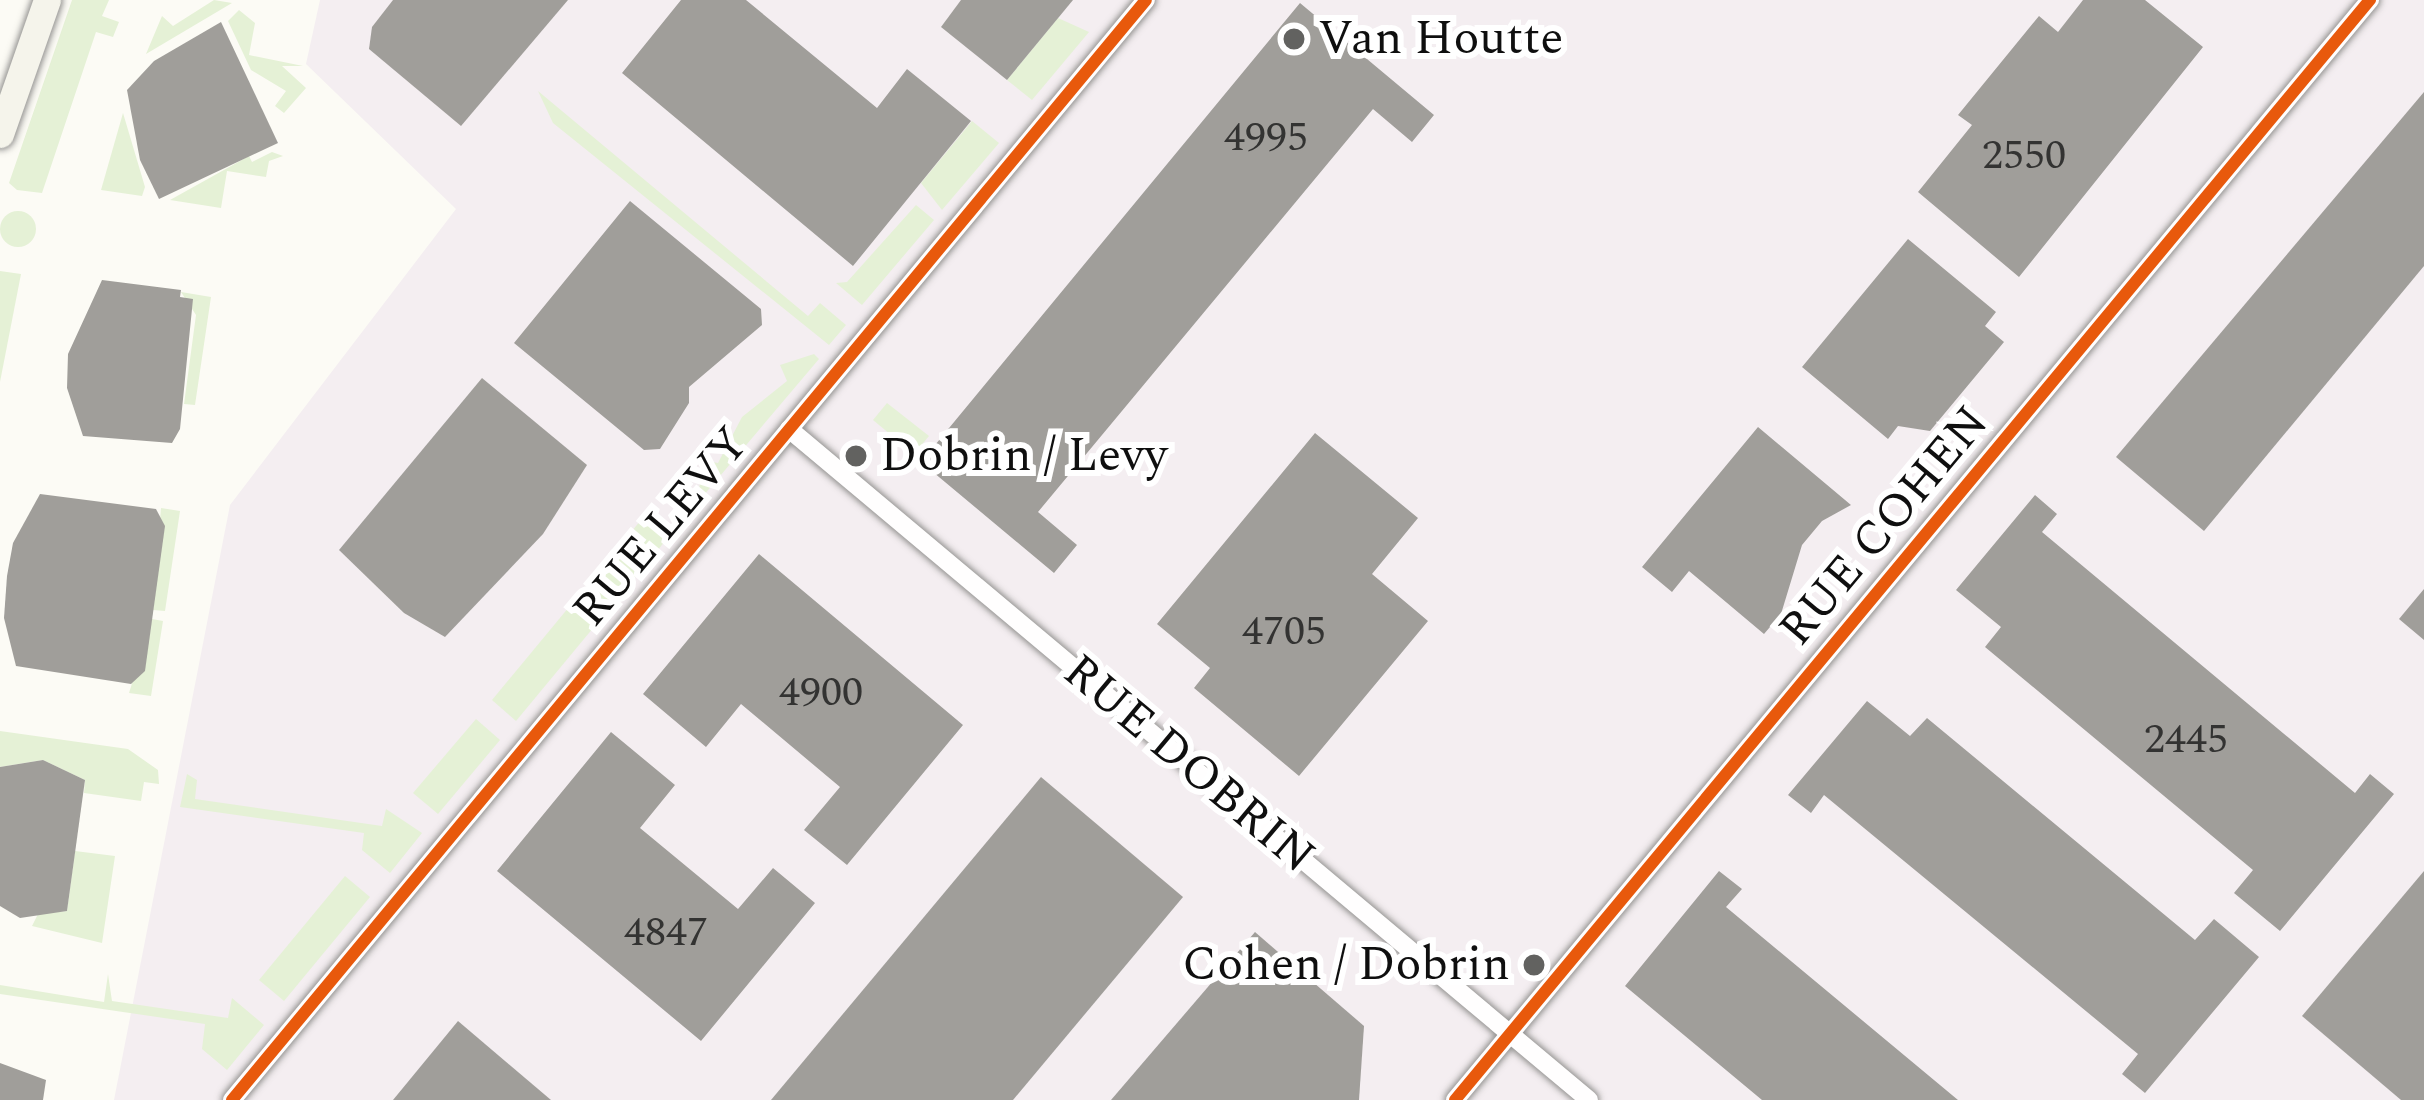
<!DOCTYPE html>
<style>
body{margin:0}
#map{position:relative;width:2424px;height:1100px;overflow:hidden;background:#fcfbf5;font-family:Spectral,serif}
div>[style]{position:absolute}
.industrial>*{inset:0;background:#f4eef1}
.green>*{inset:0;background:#e5f1d6}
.round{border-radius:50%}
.building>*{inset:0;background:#a09e9a}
.roads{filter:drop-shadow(0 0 3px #969593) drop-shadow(0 0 3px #969593)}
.street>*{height:18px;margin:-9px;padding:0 9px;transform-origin:9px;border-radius:9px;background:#fffefe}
.secondary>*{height:27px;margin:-13.5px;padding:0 13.5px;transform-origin:13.5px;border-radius:13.5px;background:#f5f4eb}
.cycleway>*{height:12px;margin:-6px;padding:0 6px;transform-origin:6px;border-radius:6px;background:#e8590c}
.dots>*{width:33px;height:33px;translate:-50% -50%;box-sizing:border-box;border:6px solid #fff;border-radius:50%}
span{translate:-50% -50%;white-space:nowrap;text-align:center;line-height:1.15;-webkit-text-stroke:12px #fff;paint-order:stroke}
.number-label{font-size:42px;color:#333332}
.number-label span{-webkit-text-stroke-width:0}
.poi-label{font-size:48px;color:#0f0f0f}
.left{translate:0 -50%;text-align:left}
.right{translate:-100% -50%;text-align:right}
.street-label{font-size:48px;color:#0f0f0f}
</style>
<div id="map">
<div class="industrial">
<div style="clip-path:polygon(320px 0,2424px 0,2424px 1100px,114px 1100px,230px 505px,456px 209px,306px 64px)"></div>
</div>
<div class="green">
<div style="clip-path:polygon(72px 0,109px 0,102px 16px,119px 22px,113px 37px,96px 32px,42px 193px,17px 190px,9px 183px)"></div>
<div style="clip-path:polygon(214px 0,232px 3px,146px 54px,162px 16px,173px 26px)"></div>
<div style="clip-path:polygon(239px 10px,255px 23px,249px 55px,303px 66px,282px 66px,306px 88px,284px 113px,275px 106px,286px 91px,251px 70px,228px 21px)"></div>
<div style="clip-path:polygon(1058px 18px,1089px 32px,1032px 100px,1007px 80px)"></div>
<div style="clip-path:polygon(538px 91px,808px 316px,820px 303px,846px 325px,829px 345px,553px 123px)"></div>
<div style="clip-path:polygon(123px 113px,145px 187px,142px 196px,101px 190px)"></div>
<div style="clip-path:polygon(972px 121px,999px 143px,942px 210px,921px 183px)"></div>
<div style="clip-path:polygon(272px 152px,283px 156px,269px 161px,266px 177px,227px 171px,221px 208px,170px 200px,249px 156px,252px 162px)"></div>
<div style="clip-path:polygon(916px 205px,934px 220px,862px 305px,836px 283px,847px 282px)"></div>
<div class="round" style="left:0;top:211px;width:36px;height:36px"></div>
<div style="clip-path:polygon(0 271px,21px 274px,0 382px)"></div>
<div style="clip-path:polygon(181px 292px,211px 297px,195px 405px,184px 404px,196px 315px)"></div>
<div style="clip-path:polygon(814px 354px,819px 359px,698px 502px,702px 460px,718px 463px,742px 417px,787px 381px,780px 365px)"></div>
<div style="clip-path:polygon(887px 403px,929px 436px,914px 454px,873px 420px)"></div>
<div style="clip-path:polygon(161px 508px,180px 511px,165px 611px,153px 610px)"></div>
<div style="clip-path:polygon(646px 514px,671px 534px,516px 721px,492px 700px)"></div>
<div style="clip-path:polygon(152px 619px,163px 621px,151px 696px,129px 693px)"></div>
<div style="clip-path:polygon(476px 719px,500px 740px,438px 814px,413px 793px)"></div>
<div style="clip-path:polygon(0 731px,128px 749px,158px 770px,159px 784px,144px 782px,141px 801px,84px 793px,85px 780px,43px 760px,0 767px)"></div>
<div style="clip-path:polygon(187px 774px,197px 780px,195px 799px,382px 826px,386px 809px,422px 833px,390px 873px,362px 850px,364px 833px,180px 807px)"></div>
<div style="clip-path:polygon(75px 851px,115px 856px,102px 943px,32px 926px,38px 914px,67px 911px)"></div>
<div style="clip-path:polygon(345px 876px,370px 897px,284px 1001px,259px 980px)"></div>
<div style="clip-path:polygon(108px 974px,112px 1001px,228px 1018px,232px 998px,264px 1025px,227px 1070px,202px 1049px,205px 1024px,0 994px,0 985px,104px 1002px)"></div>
</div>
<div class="building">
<div style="clip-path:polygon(393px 0,568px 0,461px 126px,369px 49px,372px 27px)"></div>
<div style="clip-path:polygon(681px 0,746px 0,877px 108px,907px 69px,971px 121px,853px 266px,622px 73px)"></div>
<div style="clip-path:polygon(961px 0,1073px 0,1007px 80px,941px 27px)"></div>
<div style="clip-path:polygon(2083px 0,2145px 0,2203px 47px,2019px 277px,1918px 192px,1972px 125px,1958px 115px,2039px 16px,2058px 32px)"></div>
<div style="clip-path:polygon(1300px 3px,1434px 115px,1412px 142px,1373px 109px,1038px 512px,1077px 545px,1054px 573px,921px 462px)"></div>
<div style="clip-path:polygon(221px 22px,278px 143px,159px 199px,140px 160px,127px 90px,154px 61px)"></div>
<div style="clip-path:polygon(2424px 92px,2424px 266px,2204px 531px,2116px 457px)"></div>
<div style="clip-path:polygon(630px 201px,761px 309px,762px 325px,689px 387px,689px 403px,660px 449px,644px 450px,514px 343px)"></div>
<div style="clip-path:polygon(1908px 239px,1996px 312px,1985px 326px,2004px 342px,1930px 431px,1898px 426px,1888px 439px,1802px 367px)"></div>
<div style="clip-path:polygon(102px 280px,181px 290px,180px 297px,193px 299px,180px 429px,172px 443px,83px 436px,67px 388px,68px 354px)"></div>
<div style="clip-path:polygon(482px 378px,587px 465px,543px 534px,445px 637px,404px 613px,339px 550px)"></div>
<div style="clip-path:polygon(1758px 427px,1851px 505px,1822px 521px,1802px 545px,1781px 614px,1764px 634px,1689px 571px,1672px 592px,1642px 567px)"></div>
<div style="clip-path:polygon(1315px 433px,1418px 518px,1372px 574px,1428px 621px,1299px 776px,1194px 688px,1210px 668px,1157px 624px)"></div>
<div style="clip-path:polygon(40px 494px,156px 509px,165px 526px,145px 671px,131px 684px,16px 666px,4px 618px,7px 576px,13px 543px)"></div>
<div style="clip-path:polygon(2035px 495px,2057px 514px,2042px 532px,2355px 793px,2370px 774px,2394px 794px,2280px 931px,2234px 893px,2253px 870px,1985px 647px,2001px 627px,1956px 590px)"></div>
<div style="clip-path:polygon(759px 554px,963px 725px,847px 865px,804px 830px,840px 787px,741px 704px,706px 747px,643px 694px)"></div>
<div style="clip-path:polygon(2424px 589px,2424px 640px,2399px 619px)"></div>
<div style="clip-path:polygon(1867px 701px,1910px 736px,1927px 718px,2195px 940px,2214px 919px,2259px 957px,2145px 1093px,2122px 1074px,2138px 1054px,1824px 795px,1811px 813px,1788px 795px)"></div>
<div style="clip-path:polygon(611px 732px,675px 785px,640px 828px,738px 909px,773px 868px,815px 903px,701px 1041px,497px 871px)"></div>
<div style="clip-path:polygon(43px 760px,85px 780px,67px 911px,20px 918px,0 906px,0 767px)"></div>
<div style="clip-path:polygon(1041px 777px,1183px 897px,1013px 1100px,771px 1100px)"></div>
<div style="clip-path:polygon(1719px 871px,1742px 889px,1726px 907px,1958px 1100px,1762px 1100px,1625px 986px)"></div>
<div style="clip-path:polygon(2424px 871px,2424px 1100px,2401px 1100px,2302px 1016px)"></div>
<div style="clip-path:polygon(1255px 932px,1364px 1026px,1359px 1100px,1111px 1100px)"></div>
<div style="clip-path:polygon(458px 1021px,551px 1100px,393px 1100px)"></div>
<div style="clip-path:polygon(0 1063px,46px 1080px,43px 1100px,0 1100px)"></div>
</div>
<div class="roads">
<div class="street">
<div style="left:789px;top:429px;width:1044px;rotate:39.99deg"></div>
<div style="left:232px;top:1100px;width:1430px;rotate:-50.28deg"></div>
<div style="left:1455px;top:1100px;width:1431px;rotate:-50.25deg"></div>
</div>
<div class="secondary">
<div style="left:0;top:134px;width:142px;rotate:-70.7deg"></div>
</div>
</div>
<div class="cycleway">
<div style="left:232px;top:1100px;width:1430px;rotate:-50.28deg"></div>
<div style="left:1455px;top:1100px;width:1431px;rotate:-50.25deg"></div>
</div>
<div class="dots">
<div style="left:1294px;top:39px;background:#626260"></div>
<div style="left:856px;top:456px;background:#626260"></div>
<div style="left:1534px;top:965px;background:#626260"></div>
</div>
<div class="number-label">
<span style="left:1266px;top:138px">4995</span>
<span style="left:2024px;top:156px">2550</span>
<span style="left:1284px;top:632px">4705</span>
<span style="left:821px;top:693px">4900</span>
<span style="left:2186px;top:740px">2445</span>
<span style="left:666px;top:933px">4847</span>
</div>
<div class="poi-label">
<span class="left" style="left:1318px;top:39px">Van Houtte</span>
<span class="left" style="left:880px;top:456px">Dobrin / Levy</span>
<span class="right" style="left:1510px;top:965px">Cohen / Dobrin</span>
</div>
<div class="street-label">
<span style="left:1884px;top:526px;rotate:-50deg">RUE COHEN</span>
<span style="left:661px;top:527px;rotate:-50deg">RUE LEVY</span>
<span style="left:1189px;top:764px;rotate:40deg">RUE DOBRIN</span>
</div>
</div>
